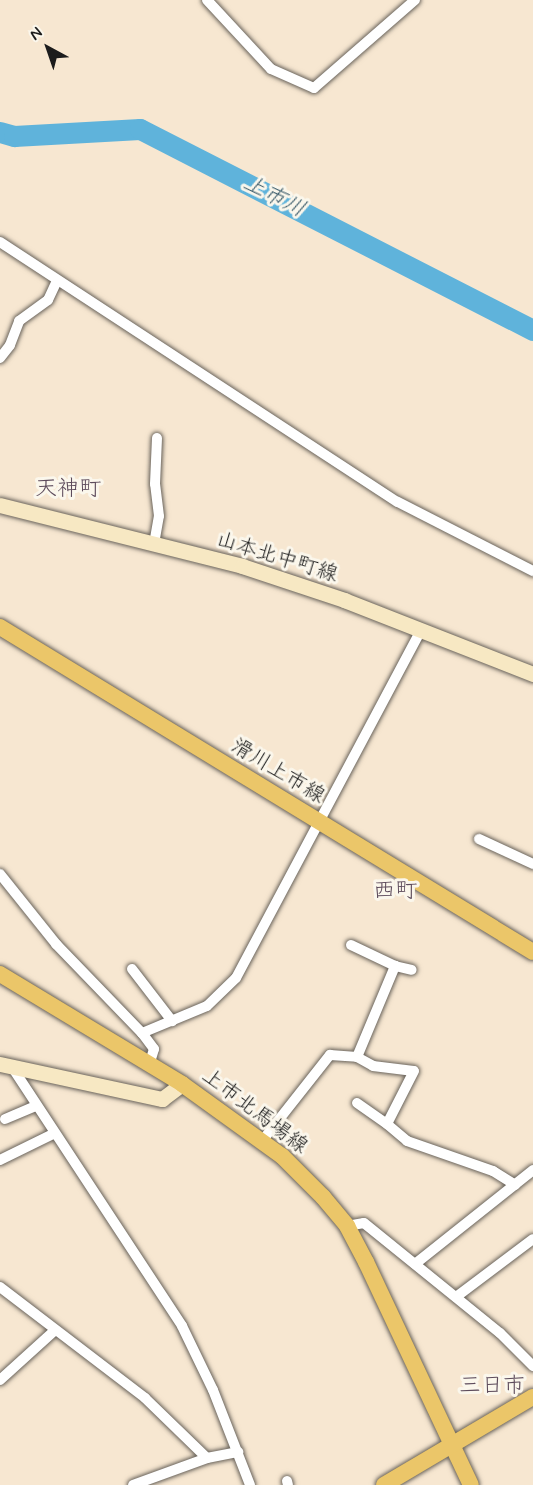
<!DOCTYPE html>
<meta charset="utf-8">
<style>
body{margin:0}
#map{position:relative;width:533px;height:1485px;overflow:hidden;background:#f7e7d1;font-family:Mynerve,"Klee One",sans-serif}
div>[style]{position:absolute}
.river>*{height:21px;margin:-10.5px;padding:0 10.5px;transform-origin:10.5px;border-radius:10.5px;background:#5fb3db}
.roads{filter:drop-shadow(0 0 2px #69635b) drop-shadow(0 0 2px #69635b)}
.street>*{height:10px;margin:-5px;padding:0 5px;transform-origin:5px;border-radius:5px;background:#fff}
.secondary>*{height:15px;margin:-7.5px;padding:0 7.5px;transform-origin:7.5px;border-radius:7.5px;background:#f7e8c3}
.primary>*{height:16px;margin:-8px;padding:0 8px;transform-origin:8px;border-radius:8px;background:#ebc669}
span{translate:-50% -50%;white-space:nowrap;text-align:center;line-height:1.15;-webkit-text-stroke:6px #fbf7ec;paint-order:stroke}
.street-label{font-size:21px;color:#1c1c1c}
.water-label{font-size:22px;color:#375868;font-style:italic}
.neighbourhood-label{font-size:22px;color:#5d4b5b}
.north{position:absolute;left:18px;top:18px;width:60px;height:60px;-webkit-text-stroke:4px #fbf7ec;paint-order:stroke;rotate:320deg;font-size:16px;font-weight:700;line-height:24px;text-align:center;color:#1c1c1c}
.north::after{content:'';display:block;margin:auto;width:21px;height:27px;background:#1c1c1c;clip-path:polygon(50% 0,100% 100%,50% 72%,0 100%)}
</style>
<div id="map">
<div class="river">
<div style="left:0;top:132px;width:15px;rotate:16deg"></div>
<div style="left:14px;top:136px;width:126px;rotate:-3.2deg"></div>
<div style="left:140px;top:129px;width:441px;rotate:27.1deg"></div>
</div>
<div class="roads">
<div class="street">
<div style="left:207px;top:0;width:94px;rotate:47.2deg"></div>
<div style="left:271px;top:69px;width:47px;rotate:23.8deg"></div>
<div style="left:314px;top:88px;width:134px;rotate:-41.1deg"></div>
<div style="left:0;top:242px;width:475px;rotate:33.2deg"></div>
<div style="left:398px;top:502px;width:152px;rotate:27.1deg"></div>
<div style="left:0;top:358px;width:16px;rotate:-52deg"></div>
<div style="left:10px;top:345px;width:26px;rotate:-69deg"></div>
<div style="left:19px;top:321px;width:36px;rotate:-36deg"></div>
<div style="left:48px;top:300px;width:21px;rotate:-65deg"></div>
<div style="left:154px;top:544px;width:28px;rotate:-80deg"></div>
<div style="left:159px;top:516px;width:32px;rotate:-97deg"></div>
<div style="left:155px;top:484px;width:46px;rotate:-87.5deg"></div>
<div style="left:479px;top:839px;width:60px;rotate:24.8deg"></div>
<div style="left:0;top:874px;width:90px;rotate:51.3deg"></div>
<div style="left:56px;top:944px;width:124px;rotate:46deg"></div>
<div style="left:142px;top:1033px;width:20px;rotate:53deg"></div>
<div style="left:154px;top:1049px;width:17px;rotate:107deg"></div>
<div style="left:351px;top:945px;width:49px;rotate:25.5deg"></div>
<div style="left:132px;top:969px;width:66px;rotate:52.4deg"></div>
<div style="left:142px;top:1033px;width:70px;rotate:-22.6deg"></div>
<div style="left:207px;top:1006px;width:40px;rotate:-44deg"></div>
<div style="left:236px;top:978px;width:394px;rotate:-62deg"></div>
<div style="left:357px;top:1057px;width:18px;rotate:29deg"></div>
<div style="left:373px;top:1066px;width:41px;rotate:7deg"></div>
<div style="left:414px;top:1071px;width:59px;rotate:117deg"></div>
<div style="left:387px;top:1124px;width:26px;rotate:40deg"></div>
<div style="left:407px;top:1141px;width:91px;rotate:19.2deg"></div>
<div style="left:493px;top:1171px;width:26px;rotate:32deg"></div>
<div style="left:12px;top:1067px;width:310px;rotate:56.7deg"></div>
<div style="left:182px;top:1326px;width:71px;rotate:64.2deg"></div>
<div style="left:213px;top:1390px;width:102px;rotate:68.7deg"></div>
<div style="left:357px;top:1103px;width:37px;rotate:35deg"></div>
<div style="left:5px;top:1119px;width:33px;rotate:-23deg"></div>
<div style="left:262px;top:1141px;width:110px;rotate:-51.7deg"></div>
<div style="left:330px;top:1055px;width:27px;rotate:4deg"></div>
<div style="left:357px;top:1057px;width:99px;rotate:-67.3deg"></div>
<div style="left:395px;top:966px;width:17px;rotate:13deg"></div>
<div style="left:0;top:1160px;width:59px;rotate:-26.1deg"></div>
<div style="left:347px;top:1226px;width:17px;rotate:-10deg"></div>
<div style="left:364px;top:1223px;width:175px;rotate:39deg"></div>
<div style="left:500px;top:1333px;width:47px;rotate:45deg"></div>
<div style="left:415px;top:1264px;width:151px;rotate:-38.5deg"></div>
<div style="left:0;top:1287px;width:183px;rotate:37.4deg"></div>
<div style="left:145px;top:1398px;width:86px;rotate:44.1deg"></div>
<div style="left:456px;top:1297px;width:96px;rotate:-37deg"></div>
<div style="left:0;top:1380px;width:73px;rotate:-42.2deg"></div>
<div style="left:287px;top:1481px;width:4px;rotate:76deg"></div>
<div style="left:133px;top:1485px;width:79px;rotate:-20deg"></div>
<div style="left:207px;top:1458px;width:32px;rotate:-11deg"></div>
</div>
<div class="secondary">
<div style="left:0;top:505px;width:250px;rotate:14.1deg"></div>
<div style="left:242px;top:566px;width:108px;rotate:18.4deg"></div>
<div style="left:344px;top:600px;width:203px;rotate:21.4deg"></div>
<div style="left:0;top:1064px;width:166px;rotate:12.2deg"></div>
<div style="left:162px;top:1099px;width:25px;rotate:-37deg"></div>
</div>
<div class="primary">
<div style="left:0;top:627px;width:624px;rotate:31.37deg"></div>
<div style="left:0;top:974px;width:213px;rotate:31.1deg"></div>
<div style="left:182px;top:1084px;width:123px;rotate:35.8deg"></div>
<div style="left:282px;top:1156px;width:58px;rotate:45deg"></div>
<div style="left:323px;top:1197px;width:38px;rotate:50deg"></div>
<div style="left:347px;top:1226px;width:41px;rotate:62.2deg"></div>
<div style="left:366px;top:1262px;width:246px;rotate:64.8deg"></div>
<div style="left:384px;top:1485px;width:173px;rotate:-30.6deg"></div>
</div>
</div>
<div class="street-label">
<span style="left:277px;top:557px;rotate:17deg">山本北中町線</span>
<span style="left:278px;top:771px;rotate:31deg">滑川上市線</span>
<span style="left:255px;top:1111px;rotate:37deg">上市北馬場線</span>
</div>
<div class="water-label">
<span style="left:274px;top:197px;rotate:27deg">上市川</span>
</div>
<div class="neighbourhood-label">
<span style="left:68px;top:490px">天神町</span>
<span style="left:395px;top:892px">西町</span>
<span style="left:492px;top:1387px">三日市</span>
</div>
<div class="north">N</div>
</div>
